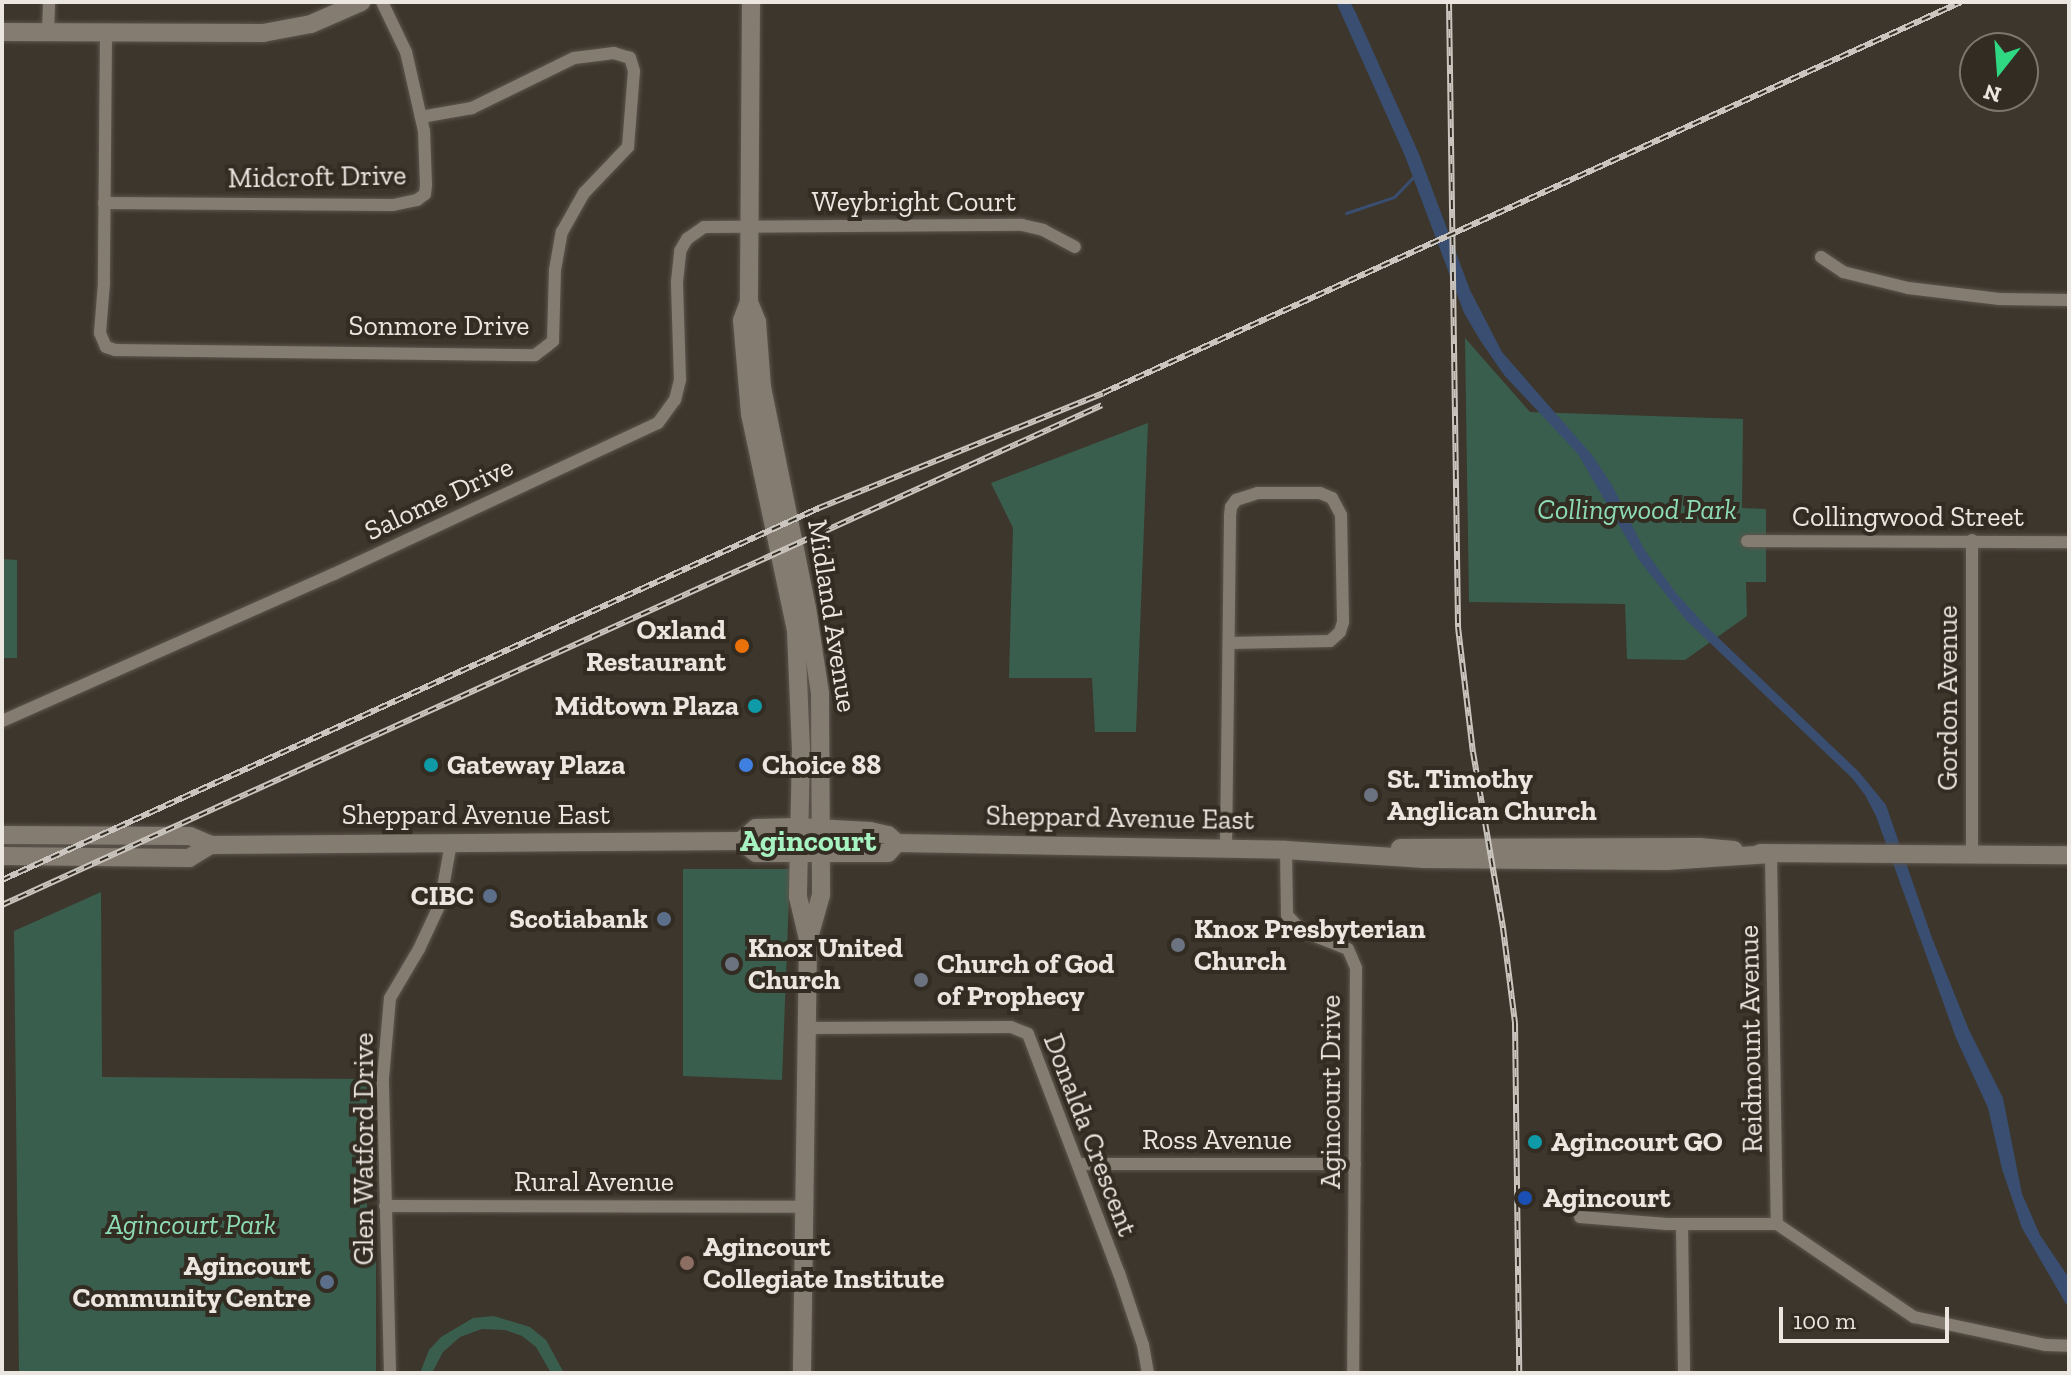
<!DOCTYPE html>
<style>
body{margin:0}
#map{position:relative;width:2071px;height:1375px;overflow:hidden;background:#3d362c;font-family:"Zilla Slab",serif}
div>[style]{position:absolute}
.green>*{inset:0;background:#3a5e4d}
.water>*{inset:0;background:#394e70}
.stream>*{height:3px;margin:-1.5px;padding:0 1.5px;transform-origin:1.5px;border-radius:1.5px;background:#394e70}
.roads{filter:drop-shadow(0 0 2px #5c554d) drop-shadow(0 0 2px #5c554d)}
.street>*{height:12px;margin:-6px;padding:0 6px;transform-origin:6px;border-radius:6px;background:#857c71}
.secondary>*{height:18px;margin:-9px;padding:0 9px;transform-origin:9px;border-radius:9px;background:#857c71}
.rail>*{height:6px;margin-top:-3px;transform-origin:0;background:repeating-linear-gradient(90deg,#332c22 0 9px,#cac5be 0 18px);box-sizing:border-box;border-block:2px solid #cac5be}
.dots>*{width:22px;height:22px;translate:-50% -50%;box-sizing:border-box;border:4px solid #332c22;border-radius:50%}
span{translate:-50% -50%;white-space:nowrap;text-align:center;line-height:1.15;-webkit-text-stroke:8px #332c22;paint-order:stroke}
.street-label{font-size:28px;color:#ebe6e0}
.park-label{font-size:28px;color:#8edcb6;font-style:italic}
.poi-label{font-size:28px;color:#ebe6e0;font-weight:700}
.right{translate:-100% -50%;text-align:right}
.left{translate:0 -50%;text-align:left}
.neighbourhood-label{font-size:30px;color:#a7f2c1;font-weight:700}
.frame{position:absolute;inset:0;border:4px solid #ebe6e0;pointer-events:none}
.north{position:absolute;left:1959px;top:32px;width:80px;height:80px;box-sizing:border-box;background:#332c22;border:2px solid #7d766e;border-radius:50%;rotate:197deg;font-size:22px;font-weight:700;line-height:32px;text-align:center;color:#ebe6e0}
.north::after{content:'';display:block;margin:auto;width:28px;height:36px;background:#2fd883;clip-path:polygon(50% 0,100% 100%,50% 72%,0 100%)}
.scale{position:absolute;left:1779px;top:1307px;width:170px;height:36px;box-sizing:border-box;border:4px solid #ebe6e0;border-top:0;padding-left:10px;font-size:24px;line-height:28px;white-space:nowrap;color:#ebe6e0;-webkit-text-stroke:6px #332c22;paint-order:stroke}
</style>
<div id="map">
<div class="green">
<div style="clip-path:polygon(1465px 338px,1530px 412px,1743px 419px,1742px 508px,1766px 509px,1766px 582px,1746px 582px,1747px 616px,1685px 660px,1627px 659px,1625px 604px,1469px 602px)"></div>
<div style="clip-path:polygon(1148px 423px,1136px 732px,1095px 732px,1092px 678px,1009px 678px,1013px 528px,991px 483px)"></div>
<div style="clip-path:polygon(2px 559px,17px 560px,17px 658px,2px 658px)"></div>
<div style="clip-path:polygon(683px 869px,790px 869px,782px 1080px,683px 1076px)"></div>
<div style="clip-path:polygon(101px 892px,102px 1077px,367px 1079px,367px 1233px,376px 1235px,376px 1373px,19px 1373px,14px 931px)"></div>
<div style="clip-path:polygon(494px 1316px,530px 1327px,546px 1340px,564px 1373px,551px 1373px,536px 1347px,522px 1336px,505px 1330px,482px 1329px,460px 1337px,443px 1352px,432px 1373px,420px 1373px,429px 1350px,441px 1337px,473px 1318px)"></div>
</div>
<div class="water">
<div style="clip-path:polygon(1336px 2px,1350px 2px,1355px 11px,1419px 154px,1470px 290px,1502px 352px,1592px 455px,1612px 485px,1644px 549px,1676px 593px,1707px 627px,1859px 772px,1886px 805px,1932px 938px,1969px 1030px,2003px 1098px,2022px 1194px,2040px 1235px,2069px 1278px,2069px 1309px,2022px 1228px,2002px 1169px,1988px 1108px,1956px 1038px,1876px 816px,1865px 795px,1852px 778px,1686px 620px,1639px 560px,1578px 454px,1504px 375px,1480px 340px,1464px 313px,1405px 156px)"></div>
</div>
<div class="stream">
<div style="left:1346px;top:213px;width:51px;rotate:-18.4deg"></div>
<div style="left:1394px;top:197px;width:28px;rotate:-46deg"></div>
</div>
<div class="roads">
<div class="street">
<div style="left:48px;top:33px;width:31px;rotate:-88deg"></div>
<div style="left:106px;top:34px;width:249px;rotate:90.5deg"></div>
<div style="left:104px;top:283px;width:50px;rotate:94.6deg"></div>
<div style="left:100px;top:333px;width:15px;rotate:67deg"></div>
<div style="left:106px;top:347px;width:9px;rotate:18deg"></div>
<div style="left:115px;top:350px;width:420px;rotate:0.7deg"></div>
<div style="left:535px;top:355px;width:15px;rotate:-37deg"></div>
<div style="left:547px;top:346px;width:8px;rotate:-40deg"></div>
<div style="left:553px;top:341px;width:71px;rotate:-88.4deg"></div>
<div style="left:555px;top:270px;width:39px;rotate:-80deg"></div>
<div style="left:562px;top:232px;width:45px;rotate:-60.6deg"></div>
<div style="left:584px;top:193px;width:64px;rotate:-46.3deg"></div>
<div style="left:628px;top:147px;width:76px;rotate:-85.5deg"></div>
<div style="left:634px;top:71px;width:14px;rotate:-107deg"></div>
<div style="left:630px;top:58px;width:17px;rotate:-163deg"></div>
<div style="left:614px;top:53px;width:40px;rotate:172.9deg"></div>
<div style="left:574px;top:58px;width:114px;rotate:153.9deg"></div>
<div style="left:472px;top:108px;width:52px;rotate:170deg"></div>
<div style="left:104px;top:203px;width:289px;rotate:0.4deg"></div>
<div style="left:393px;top:205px;width:25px;rotate:-12deg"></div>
<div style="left:417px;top:200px;width:10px;rotate:-37deg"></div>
<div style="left:425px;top:194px;width:9px;rotate:-84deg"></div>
<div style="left:426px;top:185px;width:54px;rotate:-92.1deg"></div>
<div style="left:424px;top:131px;width:81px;rotate:-102.8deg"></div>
<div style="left:406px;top:52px;width:55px;rotate:-115.6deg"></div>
<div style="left:1821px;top:257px;width:27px;rotate:34deg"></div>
<div style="left:1843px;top:272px;width:67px;rotate:13.8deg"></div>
<div style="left:1908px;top:288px;width:92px;rotate:6.9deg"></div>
<div style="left:1999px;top:299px;width:70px;rotate:0.8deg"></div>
<div style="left:1747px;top:541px;width:322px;rotate:0.2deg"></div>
<div style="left:2px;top:721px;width:363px;rotate:-23.9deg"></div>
<div style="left:334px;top:574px;width:357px;rotate:-25deg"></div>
<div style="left:658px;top:423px;width:29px;rotate:-54deg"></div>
<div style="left:675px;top:400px;width:21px;rotate:-76deg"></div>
<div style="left:680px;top:380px;width:98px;rotate:-91.8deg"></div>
<div style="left:677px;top:282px;width:31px;rotate:-84deg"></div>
<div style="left:680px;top:251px;width:14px;rotate:-60deg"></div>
<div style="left:687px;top:239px;width:21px;rotate:-35deg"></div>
<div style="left:704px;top:227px;width:318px;rotate:-0.4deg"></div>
<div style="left:1022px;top:225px;width:22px;rotate:13deg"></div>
<div style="left:1043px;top:230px;width:36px;rotate:28deg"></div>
<div style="left:1226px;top:849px;width:333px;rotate:-89.3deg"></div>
<div style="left:1230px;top:516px;width:9px;rotate:-84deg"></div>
<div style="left:1231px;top:507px;width:9px;rotate:-54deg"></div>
<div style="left:1236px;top:500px;width:22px;rotate:-18deg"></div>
<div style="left:1257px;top:493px;width:63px"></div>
<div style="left:1320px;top:493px;width:13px;rotate:23deg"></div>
<div style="left:1332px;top:498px;width:19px;rotate:62deg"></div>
<div style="left:1341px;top:515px;width:107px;rotate:88.9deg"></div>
<div style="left:1343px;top:622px;width:10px;rotate:107deg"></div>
<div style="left:1340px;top:632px;width:13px;rotate:138deg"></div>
<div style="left:1330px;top:641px;width:101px;rotate:178.9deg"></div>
<div style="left:1286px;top:850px;width:65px;rotate:89.1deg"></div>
<div style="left:1287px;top:915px;width:22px;rotate:47deg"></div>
<div style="left:1302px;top:931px;width:49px;rotate:21.4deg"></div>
<div style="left:1348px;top:949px;width:21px;rotate:67deg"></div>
<div style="left:1356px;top:968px;width:405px;rotate:90.4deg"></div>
<div style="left:1771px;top:854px;width:370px;rotate:89.1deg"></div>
<div style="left:1972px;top:856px;width:316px;rotate:-90deg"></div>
<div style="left:806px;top:1028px;width:205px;rotate:-0.3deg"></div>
<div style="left:1011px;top:1027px;width:18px;rotate:22deg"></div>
<div style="left:1028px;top:1034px;width:256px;rotate:69.2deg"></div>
<div style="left:1119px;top:1273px;width:76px;rotate:71.6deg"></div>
<div style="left:1143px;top:1345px;width:28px;rotate:80deg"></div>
<div style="left:1078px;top:1164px;width:277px"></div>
<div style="left:385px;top:1206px;width:417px;rotate:0.1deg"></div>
<div style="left:1580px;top:1217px;width:87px;rotate:4.6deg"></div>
<div style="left:1667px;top:1224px;width:110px"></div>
<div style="left:1777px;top:1224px;width:166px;rotate:34.2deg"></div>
<div style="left:1914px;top:1317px;width:135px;rotate:12deg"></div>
<div style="left:2046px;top:1345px;width:23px;rotate:2deg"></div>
<div style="left:1682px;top:1225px;width:148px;rotate:89.2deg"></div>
<div style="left:390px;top:1373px;width:295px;rotate:-91.4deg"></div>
<div style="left:383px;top:1078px;width:80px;rotate:-85deg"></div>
<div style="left:390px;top:998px;width:57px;rotate:-59.4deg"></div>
<div style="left:419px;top:949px;width:50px;rotate:-65deg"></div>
<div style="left:440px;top:904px;width:62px;rotate:-79.8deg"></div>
</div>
<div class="secondary">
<div style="left:751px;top:2px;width:300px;rotate:90.4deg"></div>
<div style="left:749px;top:302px;width:19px;rotate:111deg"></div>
<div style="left:742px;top:320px;width:94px;rotate:85.1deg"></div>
<div style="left:750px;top:414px;width:222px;rotate:78deg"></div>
<div style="left:796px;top:631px;width:119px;rotate:87.6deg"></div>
<div style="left:801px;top:750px;width:147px;rotate:91.2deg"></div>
<div style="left:798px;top:897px;width:43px;rotate:76.6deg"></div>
<div style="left:2px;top:32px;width:261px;rotate:0.2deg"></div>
<div style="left:263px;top:33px;width:49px;rotate:-10.6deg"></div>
<div style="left:311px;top:24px;width:55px;rotate:-23.7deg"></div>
<div style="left:749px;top:302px;width:22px;rotate:68deg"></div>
<div style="left:757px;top:322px;width:65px;rotate:85.6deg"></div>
<div style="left:762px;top:387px;width:226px;rotate:78.5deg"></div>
<div style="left:807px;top:608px;width:86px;rotate:81.3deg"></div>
<div style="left:820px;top:693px;width:202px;rotate:89.7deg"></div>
<div style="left:821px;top:895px;width:48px;rotate:105.8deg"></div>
<div style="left:808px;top:941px;width:432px;rotate:90.8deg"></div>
<div style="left:2px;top:835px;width:188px;rotate:0.3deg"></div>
<div style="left:190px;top:836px;width:23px;rotate:23deg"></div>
<div style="left:211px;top:845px;width:530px;rotate:-0.43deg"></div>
<div style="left:741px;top:841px;width:19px;rotate:39deg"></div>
<div style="left:756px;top:853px;width:132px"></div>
<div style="left:888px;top:853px;width:13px;rotate:-48deg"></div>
<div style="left:741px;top:841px;width:20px;rotate:-41deg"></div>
<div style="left:756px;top:828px;width:41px;rotate:-1.4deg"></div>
<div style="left:797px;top:827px;width:73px;rotate:3.1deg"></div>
<div style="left:870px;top:831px;width:18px;rotate:13deg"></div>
<div style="left:888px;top:835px;width:12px;rotate:42deg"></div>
<div style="left:897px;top:843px;width:389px;rotate:1deg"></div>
<div style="left:1286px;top:850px;width:139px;rotate:3.7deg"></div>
<div style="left:1425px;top:859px;width:241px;rotate:0.5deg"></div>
<div style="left:1666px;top:861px;width:105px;rotate:-3.8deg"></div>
<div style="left:1400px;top:848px;width:299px;rotate:-0.2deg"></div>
<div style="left:1699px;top:847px;width:35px;rotate:5deg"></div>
<div style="left:1760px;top:853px;width:309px;rotate:0.4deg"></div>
<div style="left:2px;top:856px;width:187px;rotate:0.6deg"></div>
<div style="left:189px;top:858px;width:26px;rotate:-31deg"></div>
</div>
</div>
<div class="rail">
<div style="left:1449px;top:2px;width:625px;rotate:89.17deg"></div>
<div style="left:1458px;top:627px;width:126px;rotate:83.2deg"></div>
<div style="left:1473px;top:752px;width:179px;rotate:80.3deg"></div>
<div style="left:1503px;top:928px;width:96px;rotate:82.8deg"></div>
<div style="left:1515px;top:1023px;width:350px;rotate:89.3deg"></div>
<div style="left:2px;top:880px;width:898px;rotate:-24.48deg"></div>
<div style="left:819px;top:508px;width:306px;rotate:-22deg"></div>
<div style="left:1103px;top:393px;width:943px;rotate:-24.5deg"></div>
<div style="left:2px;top:905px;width:1208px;rotate:-24.44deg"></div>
</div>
<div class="dots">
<div style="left:742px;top:646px;background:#e8710a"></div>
<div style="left:755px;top:706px;background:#0f9aa8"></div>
<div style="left:431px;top:765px;background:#0f9aa8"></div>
<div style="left:746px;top:765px;background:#3f7fe0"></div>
<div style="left:1371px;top:795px;background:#6b7280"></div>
<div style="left:490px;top:896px;background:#5c6f8a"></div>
<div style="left:664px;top:919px;background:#5c6f8a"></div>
<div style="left:1178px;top:945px;background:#6b7280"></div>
<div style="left:732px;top:964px;background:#6b7280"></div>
<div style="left:921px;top:980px;background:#6b7280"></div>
<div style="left:1535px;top:1142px;background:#0f9aa8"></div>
<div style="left:1525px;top:1198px;background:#1a4fb4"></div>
<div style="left:687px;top:1263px;background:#8d6e63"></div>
<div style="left:327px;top:1282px;background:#5c6f8a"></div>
</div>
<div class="street-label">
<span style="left:317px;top:177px;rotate:-1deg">Midcroft Drive</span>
<span style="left:914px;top:202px">Weybright Court</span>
<span style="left:439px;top:326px">Sonmore Drive</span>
<span style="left:439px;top:499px;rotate:-25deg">Salome Drive</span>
<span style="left:1908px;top:517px">Collingwood Street</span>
<span style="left:832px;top:616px;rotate:81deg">Midland Avenue</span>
<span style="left:1948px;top:698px;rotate:-90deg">Gordon Avenue</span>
<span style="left:476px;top:815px">Sheppard Avenue East</span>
<span style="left:1120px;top:818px;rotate:1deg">Sheppard Avenue East</span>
<span style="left:1751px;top:1039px;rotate:-91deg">Reidmount Avenue</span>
<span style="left:1331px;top:1092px;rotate:-90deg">Agincourt Drive</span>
<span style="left:1090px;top:1135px;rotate:69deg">Donalda Crescent</span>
<span style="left:1217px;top:1140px">Ross Avenue</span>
<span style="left:364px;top:1149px;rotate:-90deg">Glen Watford Drive</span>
<span style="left:594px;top:1182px">Rural Avenue</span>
</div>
<div class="park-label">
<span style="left:1637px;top:510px">Collingwood Park</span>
<span style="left:191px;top:1225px">Agincourt Park</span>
</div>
<div class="poi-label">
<span class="right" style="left:726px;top:646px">Oxland<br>Restaurant</span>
<span class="right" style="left:739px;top:706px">Midtown Plaza</span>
<span class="left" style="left:447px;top:765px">Gateway Plaza</span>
<span class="left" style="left:762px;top:765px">Choice 88</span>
<span class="left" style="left:1387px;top:795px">St. Timothy<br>Anglican Church</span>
<span class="right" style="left:474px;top:896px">CIBC</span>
<span class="right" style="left:648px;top:919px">Scotiabank</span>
<span class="left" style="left:1194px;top:945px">Knox Presbyterian<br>Church</span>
<span class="left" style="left:748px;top:964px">Knox United<br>Church</span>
<span class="left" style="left:937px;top:980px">Church of God<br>of Prophecy</span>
<span class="left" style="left:1551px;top:1142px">Agincourt GO</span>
<span class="left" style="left:1543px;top:1198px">Agincourt</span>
<span class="left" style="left:703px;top:1263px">Agincourt<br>Collegiate Institute</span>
<span class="right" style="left:311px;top:1282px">Agincourt<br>Community Centre</span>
</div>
<div class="neighbourhood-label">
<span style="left:808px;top:841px">Agincourt</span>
</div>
<div class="frame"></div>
<div class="north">N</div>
<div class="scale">100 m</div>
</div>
